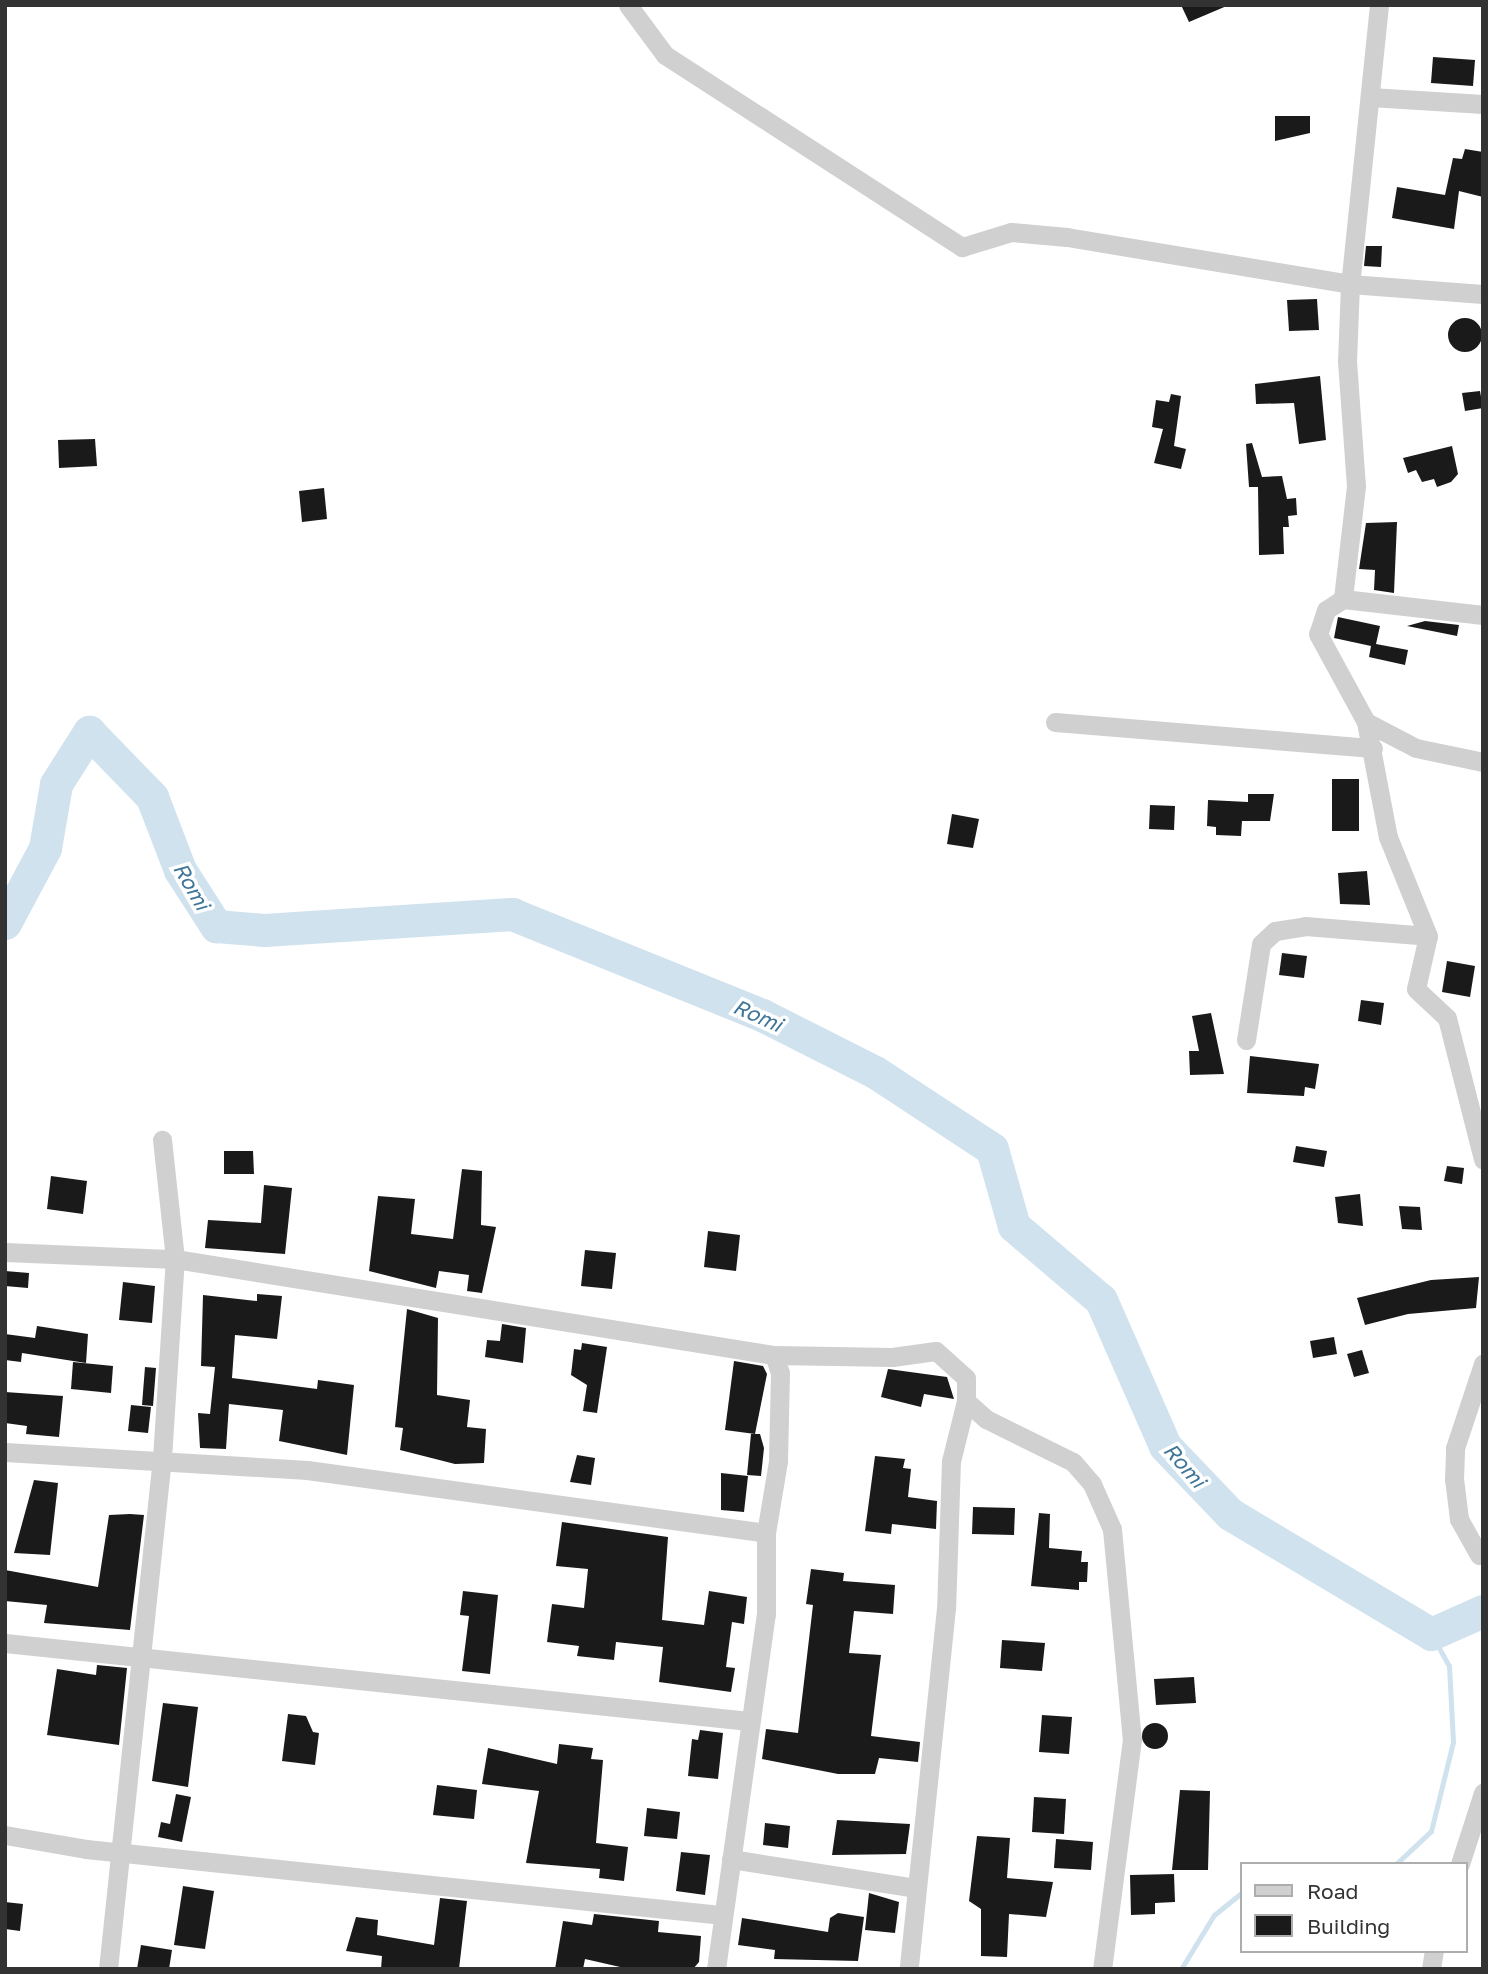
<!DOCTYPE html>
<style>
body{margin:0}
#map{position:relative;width:1488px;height:1974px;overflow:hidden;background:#fff;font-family:"Golos Text",sans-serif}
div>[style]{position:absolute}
.stream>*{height:5px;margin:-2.5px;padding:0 2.5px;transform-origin:2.5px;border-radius:2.5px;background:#cfe2ee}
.river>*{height:33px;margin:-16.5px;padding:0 16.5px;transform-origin:16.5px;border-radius:16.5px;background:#cfe2ee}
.building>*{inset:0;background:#1a1a1a}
.round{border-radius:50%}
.minor>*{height:19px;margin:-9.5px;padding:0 9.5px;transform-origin:9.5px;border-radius:9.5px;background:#d0d0d0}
span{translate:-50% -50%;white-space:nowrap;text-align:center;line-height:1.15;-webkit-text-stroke:7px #fff;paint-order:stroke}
.water-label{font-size:21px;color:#3f7597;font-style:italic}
.frame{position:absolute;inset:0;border:7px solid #333;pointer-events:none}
.legend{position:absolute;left:1240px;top:1862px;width:228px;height:91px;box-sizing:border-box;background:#fff;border:2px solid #adadad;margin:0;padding:9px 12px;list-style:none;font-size:21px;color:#333}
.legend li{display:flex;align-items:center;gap:14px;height:35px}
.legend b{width:35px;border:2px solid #adadad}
</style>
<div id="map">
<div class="stream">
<div style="left:1277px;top:1864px;width:7px"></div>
<div style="left:1396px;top:1864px;width:48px;rotate:-43.3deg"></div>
<div style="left:1431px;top:1831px;width:92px;rotate:-76.1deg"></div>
<div style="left:1453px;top:1742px;width:76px;rotate:-93deg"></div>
<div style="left:1449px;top:1666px;width:37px;rotate:-119deg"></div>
<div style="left:1181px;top:1969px;width:63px;rotate:-58.6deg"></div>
<div style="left:1214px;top:1915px;width:35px;rotate:-39deg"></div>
</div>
<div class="river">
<div style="left:5px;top:923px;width:85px;rotate:-61.9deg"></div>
<div style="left:45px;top:848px;width:65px;rotate:-80.2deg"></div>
<div style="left:56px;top:784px;width:62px;rotate:-57.6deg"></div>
<div style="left:89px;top:732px;width:91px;rotate:45.9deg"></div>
<div style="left:152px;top:797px;width:78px;rotate:69deg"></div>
<div style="left:180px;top:870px;width:67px;rotate:57.3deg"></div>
<div style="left:216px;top:926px;width:48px;rotate:4.8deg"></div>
<div style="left:264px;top:930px;width:249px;rotate:-3.7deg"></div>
<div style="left:512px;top:914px;width:270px;rotate:22deg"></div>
<div style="left:762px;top:1015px;width:127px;rotate:26.8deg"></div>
<div style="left:875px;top:1072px;width:140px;rotate:33.3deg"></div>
<div style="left:992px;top:1149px;width:80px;rotate:74.1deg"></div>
<div style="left:1014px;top:1226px;width:114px;rotate:40.4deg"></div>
<div style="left:1101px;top:1300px;width:159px;rotate:66.3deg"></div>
<div style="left:1165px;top:1446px;width:94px;rotate:46.3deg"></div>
<div style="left:1230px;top:1514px;width:234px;rotate:30.8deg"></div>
<div style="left:1431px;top:1634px;width:57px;rotate:-23.9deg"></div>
</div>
<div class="building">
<div style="clip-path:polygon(1181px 5px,1229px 5px,1189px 22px)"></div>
<div style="clip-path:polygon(1433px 57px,1475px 60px,1473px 86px,1431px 83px)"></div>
<div style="clip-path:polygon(1275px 116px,1310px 116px,1310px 133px,1275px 141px)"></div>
<div style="clip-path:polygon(1465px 149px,1483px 152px,1483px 197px,1459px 191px,1454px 229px,1392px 218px,1397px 187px,1445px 195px,1453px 158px,1462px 159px)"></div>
<div style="clip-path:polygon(1366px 246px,1382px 246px,1381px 267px,1364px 266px)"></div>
<div style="clip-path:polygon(1317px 299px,1319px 330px,1289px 331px,1287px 300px)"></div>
<div class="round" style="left:1448px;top:318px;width:34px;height:34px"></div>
<div style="clip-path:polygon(1320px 376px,1326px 440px,1299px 444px,1294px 403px,1256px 404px,1255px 384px)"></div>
<div style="clip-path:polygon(1480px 391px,1483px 408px,1465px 411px,1462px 393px)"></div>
<div style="clip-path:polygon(1171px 394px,1181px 396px,1174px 446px,1186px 449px,1181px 469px,1154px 463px,1163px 429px,1152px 427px,1156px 400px,1169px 402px)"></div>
<div style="clip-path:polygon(95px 439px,97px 466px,59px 468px,58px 440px)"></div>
<div style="clip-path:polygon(1252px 443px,1262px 477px,1282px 476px,1287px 499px,1296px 498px,1297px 515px,1288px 516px,1289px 527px,1283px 527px,1284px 554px,1259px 555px,1258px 487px,1249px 487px,1246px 444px)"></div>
<div style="clip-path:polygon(1452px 446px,1458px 474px,1451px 482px,1437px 487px,1434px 479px,1422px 482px,1416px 470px,1408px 473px,1403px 458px)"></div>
<div style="clip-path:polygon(324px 488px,327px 519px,302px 522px,299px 491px)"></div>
<div style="clip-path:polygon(1397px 522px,1394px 593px,1374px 590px,1375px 570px,1359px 569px,1366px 523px)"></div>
<div style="clip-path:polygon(1338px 617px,1380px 626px,1376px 644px,1408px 650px,1405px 665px,1369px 657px,1371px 646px,1334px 638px)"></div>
<div style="clip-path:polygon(1425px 621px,1459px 625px,1457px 636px,1407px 626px)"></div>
<div style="clip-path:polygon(1332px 779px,1359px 779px,1359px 831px,1332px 831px)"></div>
<div style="clip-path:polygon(1248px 794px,1274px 794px,1270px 821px,1242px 821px,1241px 836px,1216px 835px,1216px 827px,1207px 826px,1208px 800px,1248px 802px)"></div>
<div style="clip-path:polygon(1150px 805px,1175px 806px,1174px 830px,1149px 829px)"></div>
<div style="clip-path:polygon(952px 814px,979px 819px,973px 848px,947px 844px)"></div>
<div style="clip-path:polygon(1367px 871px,1370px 905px,1340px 904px,1338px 873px)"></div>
<div style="clip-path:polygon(1282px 953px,1307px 956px,1304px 978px,1279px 975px)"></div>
<div style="clip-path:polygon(1447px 961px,1475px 966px,1470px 997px,1442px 992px)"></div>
<div style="clip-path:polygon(1361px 1000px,1384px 1003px,1381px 1025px,1358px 1021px)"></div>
<div style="clip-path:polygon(1211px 1013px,1224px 1074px,1190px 1075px,1189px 1051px,1199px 1051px,1192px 1016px)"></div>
<div style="clip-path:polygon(1250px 1056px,1319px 1064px,1315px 1089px,1305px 1087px,1304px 1096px,1247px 1093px)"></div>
<div style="clip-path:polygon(1296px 1146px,1327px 1151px,1324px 1167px,1293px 1162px)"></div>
<div style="clip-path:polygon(224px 1151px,253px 1151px,254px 1174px,224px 1174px)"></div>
<div style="clip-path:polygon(1447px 1166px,1464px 1168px,1462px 1184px,1444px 1181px)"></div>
<div style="clip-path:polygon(462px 1169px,482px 1171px,481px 1225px,496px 1227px,482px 1293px,467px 1291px,469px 1275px,439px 1271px,436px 1288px,369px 1271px,378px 1196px,415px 1199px,411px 1234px,453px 1239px)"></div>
<div style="clip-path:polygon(51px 1176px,87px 1181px,83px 1214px,47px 1209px)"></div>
<div style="clip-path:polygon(264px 1185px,292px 1188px,285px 1254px,205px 1248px,208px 1220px,261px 1223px)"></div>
<div style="clip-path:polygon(1360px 1194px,1363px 1226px,1338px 1223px,1335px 1197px)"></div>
<div style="clip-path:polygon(1399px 1206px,1420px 1207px,1422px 1230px,1402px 1229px)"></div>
<div style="clip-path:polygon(708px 1231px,740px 1235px,736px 1271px,704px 1267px)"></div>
<div style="clip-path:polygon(585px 1250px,616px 1253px,612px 1289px,581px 1286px)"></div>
<div style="clip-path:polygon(5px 1271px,29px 1273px,28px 1288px,5px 1286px)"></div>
<div style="clip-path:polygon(1479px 1277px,1476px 1308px,1408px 1314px,1365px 1325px,1357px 1298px,1431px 1280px)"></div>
<div style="clip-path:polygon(123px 1282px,155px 1286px,152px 1323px,119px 1320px)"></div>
<div style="clip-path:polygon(257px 1294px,282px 1296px,277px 1339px,235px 1335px,232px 1378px,317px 1389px,318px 1380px,354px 1385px,347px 1455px,279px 1441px,283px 1410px,229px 1404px,226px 1449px,200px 1448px,198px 1413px,210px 1414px,215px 1367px,201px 1366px,203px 1295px,257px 1301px)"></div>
<div style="clip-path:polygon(407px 1309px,438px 1318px,437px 1395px,470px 1400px,467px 1427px,486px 1429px,484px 1463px,455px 1464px,400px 1450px,403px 1428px,395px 1427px)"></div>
<div style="clip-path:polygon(502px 1324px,526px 1328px,523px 1363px,485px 1357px,487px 1340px,500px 1341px)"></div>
<div style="clip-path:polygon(37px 1326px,88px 1334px,86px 1363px,22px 1353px,21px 1362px,5px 1360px,5px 1334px,35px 1338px)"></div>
<div style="clip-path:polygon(1334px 1337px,1337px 1354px,1313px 1358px,1310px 1341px)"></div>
<div style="clip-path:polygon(582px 1343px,607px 1347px,597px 1413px,583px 1411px,587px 1385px,571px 1375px,574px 1349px,581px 1350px)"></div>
<div style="clip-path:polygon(1362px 1350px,1369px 1373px,1354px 1377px,1347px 1354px)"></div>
<div style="clip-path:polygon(734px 1361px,763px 1366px,767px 1374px,755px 1434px,725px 1430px)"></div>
<div style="clip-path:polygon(73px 1362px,113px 1366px,111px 1393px,71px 1389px)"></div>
<div style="clip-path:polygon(145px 1367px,156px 1368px,153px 1406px,142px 1405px)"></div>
<div style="clip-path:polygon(888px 1369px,947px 1377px,954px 1399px,924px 1394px,921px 1407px,881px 1397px)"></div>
<div style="clip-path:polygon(5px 1392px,63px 1396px,59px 1437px,26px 1434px,27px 1426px,5px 1423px)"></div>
<div style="clip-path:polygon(131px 1405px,151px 1407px,148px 1433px,128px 1431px)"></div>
<div style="clip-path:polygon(751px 1434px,760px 1434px,764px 1448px,761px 1476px,747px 1475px)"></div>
<div style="clip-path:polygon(577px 1455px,595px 1458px,591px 1485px,570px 1482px)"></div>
<div style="clip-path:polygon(875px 1456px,905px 1459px,903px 1468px,911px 1469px,908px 1497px,937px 1501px,936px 1529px,892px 1524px,891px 1534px,865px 1531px)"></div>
<div style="clip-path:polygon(721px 1473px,748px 1476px,744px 1512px,721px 1510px)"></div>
<div style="clip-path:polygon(34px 1480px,58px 1483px,50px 1555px,14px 1553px)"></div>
<div style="clip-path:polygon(973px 1507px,1015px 1508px,1014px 1535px,972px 1534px)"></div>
<div style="clip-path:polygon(1039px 1513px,1050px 1514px,1049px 1548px,1082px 1551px,1081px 1562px,1088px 1562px,1087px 1582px,1079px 1582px,1079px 1590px,1031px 1586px)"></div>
<div style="clip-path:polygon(130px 1514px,144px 1515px,130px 1630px,44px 1623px,47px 1605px,5px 1601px,5px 1570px,98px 1587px,109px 1515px)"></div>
<div style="clip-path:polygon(562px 1522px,668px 1537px,662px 1620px,704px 1625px,709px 1591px,747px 1597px,744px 1624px,732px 1622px,726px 1667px,735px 1668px,731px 1692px,659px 1682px,663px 1647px,616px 1642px,614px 1660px,577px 1656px,579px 1646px,547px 1642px,552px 1604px,584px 1608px,588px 1569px,556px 1566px)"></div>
<div style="clip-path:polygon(811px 1569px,844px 1573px,843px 1581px,895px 1585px,893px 1614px,854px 1611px,849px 1653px,881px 1655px,871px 1736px,920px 1742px,918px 1762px,879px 1758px,875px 1774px,838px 1774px,762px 1759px,766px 1729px,798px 1733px,813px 1605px,806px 1604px)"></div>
<div style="clip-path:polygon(463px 1591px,498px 1595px,490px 1674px,462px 1671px,469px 1616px,460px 1615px)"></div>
<div style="clip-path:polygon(1002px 1640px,1045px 1643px,1042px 1671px,1000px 1668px)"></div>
<div style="clip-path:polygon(97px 1665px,127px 1668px,119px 1745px,47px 1735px,57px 1669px,96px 1675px)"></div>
<div style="clip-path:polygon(1194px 1677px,1196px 1703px,1156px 1705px,1154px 1679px)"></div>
<div style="clip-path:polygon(163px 1703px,198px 1707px,188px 1787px,152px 1781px)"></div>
<div style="clip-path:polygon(288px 1714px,306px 1716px,313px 1732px,319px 1733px,315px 1765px,282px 1761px)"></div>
<div style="clip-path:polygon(1042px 1715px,1072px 1717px,1069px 1754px,1039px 1752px)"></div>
<div class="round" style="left:1142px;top:1723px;width:26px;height:26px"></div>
<div style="clip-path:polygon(700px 1730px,723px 1733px,718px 1779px,688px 1776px,692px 1739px,698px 1740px)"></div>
<div style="clip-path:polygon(559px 1744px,593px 1748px,591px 1759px,603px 1760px,596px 1843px,628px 1847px,624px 1881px,599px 1878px,600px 1869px,526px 1863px,539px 1791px,482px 1784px,488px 1748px,557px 1764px)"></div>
<div style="clip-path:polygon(437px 1785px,477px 1790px,474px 1819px,433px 1815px)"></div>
<div style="clip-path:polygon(1180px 1790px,1210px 1791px,1208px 1870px,1172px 1870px)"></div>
<div style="clip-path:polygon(176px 1794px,191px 1797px,182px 1842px,158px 1837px,161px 1822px,170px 1824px)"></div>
<div style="clip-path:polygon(1034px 1797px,1066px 1799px,1064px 1834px,1032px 1832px)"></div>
<div style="clip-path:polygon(647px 1808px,680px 1812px,677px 1839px,644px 1836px)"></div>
<div style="clip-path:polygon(837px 1820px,910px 1824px,906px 1854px,832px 1855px)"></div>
<div style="clip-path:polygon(765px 1823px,790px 1826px,788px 1848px,763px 1845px)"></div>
<div style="clip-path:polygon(977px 1836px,1010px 1838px,1007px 1878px,1053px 1882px,1046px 1917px,1009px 1914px,1007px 1957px,981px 1956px,981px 1909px,969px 1901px)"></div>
<div style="clip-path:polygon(1056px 1839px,1093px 1842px,1091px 1870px,1054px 1868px)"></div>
<div style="clip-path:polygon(681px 1852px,710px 1855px,705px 1895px,676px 1891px)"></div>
<div style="clip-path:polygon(1174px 1874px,1175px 1902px,1155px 1903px,1155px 1914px,1131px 1915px,1130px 1875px)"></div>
<div style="clip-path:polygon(183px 1886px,214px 1891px,205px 1949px,174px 1945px)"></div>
<div style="clip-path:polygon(869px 1893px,899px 1902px,895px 1933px,865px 1930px)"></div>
<div style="clip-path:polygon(440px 1898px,467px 1901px,459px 1969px,381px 1969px,382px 1956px,346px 1951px,356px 1917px,378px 1920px,377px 1935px,434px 1945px)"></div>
<div style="clip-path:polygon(5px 1902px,23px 1904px,20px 1931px,5px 1929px)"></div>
<div style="clip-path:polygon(838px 1913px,864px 1917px,858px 1961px,774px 1959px,775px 1950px,738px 1945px,742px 1918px,828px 1932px,830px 1918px)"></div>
<div style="clip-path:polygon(594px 1914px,659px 1921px,658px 1932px,701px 1936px,699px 1962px,693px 1969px,629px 1969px,585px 1959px,583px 1969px,555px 1969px,563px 1921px,592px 1925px)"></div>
<div style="clip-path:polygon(141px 1945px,172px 1950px,169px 1969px,137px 1969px)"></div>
</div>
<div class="minor">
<div style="left:628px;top:5px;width:62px;rotate:53.5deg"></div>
<div style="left:665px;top:55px;width:354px;rotate:32.9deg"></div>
<div style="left:962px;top:247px;width:51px;rotate:-17deg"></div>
<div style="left:1011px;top:232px;width:56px;rotate:5.1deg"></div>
<div style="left:1067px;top:237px;width:287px;rotate:9.4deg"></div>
<div style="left:1350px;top:284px;width:133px;rotate:4.3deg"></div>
<div style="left:1379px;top:5px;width:281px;rotate:95.9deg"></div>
<div style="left:1350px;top:284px;width:77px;rotate:92.2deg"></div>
<div style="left:1347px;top:361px;width:125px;rotate:85.9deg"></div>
<div style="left:1356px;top:486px;width:114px;rotate:96.6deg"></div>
<div style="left:1343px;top:599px;width:20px;rotate:147deg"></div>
<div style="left:1326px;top:610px;width:25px;rotate:108deg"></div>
<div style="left:1318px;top:634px;width:100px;rotate:61.4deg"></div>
<div style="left:1366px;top:722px;width:117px;rotate:79.2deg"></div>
<div style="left:1388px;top:837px;width:107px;rotate:68deg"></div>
<div style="left:1428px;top:936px;width:54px;rotate:102.8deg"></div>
<div style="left:1416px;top:989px;width:42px;rotate:43.1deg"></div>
<div style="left:1447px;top:1018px;width:146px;rotate:75.7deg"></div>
<div style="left:1370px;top:97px;width:113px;rotate:3.5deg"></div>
<div style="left:1343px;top:599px;width:141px;rotate:6.5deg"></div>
<div style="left:1055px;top:722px;width:319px;rotate:4.7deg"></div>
<div style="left:1366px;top:722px;width:56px;rotate:27.5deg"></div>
<div style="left:1416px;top:748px;width:68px;rotate:11.8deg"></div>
<div style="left:1246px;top:1040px;width:97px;rotate:-81.1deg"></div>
<div style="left:1261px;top:944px;width:19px;rotate:-43deg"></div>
<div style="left:1275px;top:931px;width:30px;rotate:-9deg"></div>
<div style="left:1305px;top:926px;width:123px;rotate:4.6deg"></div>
<div style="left:5px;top:1252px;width:170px;rotate:2.4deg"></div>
<div style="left:175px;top:1259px;width:607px;rotate:9.11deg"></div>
<div style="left:774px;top:1355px;width:118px;rotate:1deg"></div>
<div style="left:892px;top:1357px;width:44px;rotate:-7.8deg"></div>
<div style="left:936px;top:1351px;width:40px;rotate:42deg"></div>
<div style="left:966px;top:1378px;width:23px;rotate:90deg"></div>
<div style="left:966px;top:1401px;width:62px;rotate:104deg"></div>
<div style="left:951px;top:1461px;width:147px;rotate:91.9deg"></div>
<div style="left:946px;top:1608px;width:363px;rotate:95.9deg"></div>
<div style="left:966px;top:1401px;width:27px;rotate:42deg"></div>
<div style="left:986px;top:1419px;width:97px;rotate:26.3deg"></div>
<div style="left:1073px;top:1462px;width:29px;rotate:49deg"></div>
<div style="left:1092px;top:1484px;width:49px;rotate:66deg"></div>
<div style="left:1112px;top:1529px;width:211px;rotate:84.6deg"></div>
<div style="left:1132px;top:1739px;width:232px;rotate:97.4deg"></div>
<div style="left:5px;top:1452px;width:303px;rotate:3.4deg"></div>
<div style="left:307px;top:1470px;width:463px;rotate:7.8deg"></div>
<div style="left:1479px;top:1555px;width:41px;rotate:-119.1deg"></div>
<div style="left:1459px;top:1519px;width:39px;rotate:-97deg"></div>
<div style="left:1454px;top:1480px;width:32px;rotate:-88deg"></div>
<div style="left:1455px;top:1448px;width:89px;rotate:-71.6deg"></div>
<div style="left:5px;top:1643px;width:748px;rotate:5.98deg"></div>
<div style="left:5px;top:1835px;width:82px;rotate:9.8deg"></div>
<div style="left:86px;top:1849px;width:638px;rotate:5.93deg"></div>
<div style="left:731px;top:1859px;width:188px;rotate:8.9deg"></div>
<div style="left:1460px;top:1864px;width:75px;rotate:-72.1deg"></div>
<div style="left:108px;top:1969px;width:514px;rotate:-83.97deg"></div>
<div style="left:162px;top:1458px;width:199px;rotate:-86.3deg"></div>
<div style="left:175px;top:1259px;width:120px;rotate:-96.2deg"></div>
<div style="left:716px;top:1969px;width:359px;rotate:-82deg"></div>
<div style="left:766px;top:1614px;width:81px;rotate:-90deg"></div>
<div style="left:766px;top:1533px;width:73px;rotate:-80.5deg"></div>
<div style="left:778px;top:1461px;width:88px;rotate:-88.7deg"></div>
<div style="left:780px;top:1373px;width:19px;rotate:-108deg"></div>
<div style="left:1431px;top:1969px;width:18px;rotate:-81deg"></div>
</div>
<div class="water-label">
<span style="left:192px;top:886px;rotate:60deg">Romi</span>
<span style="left:758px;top:1015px;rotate:24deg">Romi</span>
<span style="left:1185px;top:1465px;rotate:49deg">Romi</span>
</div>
<div class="frame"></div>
<ul class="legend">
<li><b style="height:9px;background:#d0d0d0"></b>Road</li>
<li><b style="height:19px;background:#1a1a1a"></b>Building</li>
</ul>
</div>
